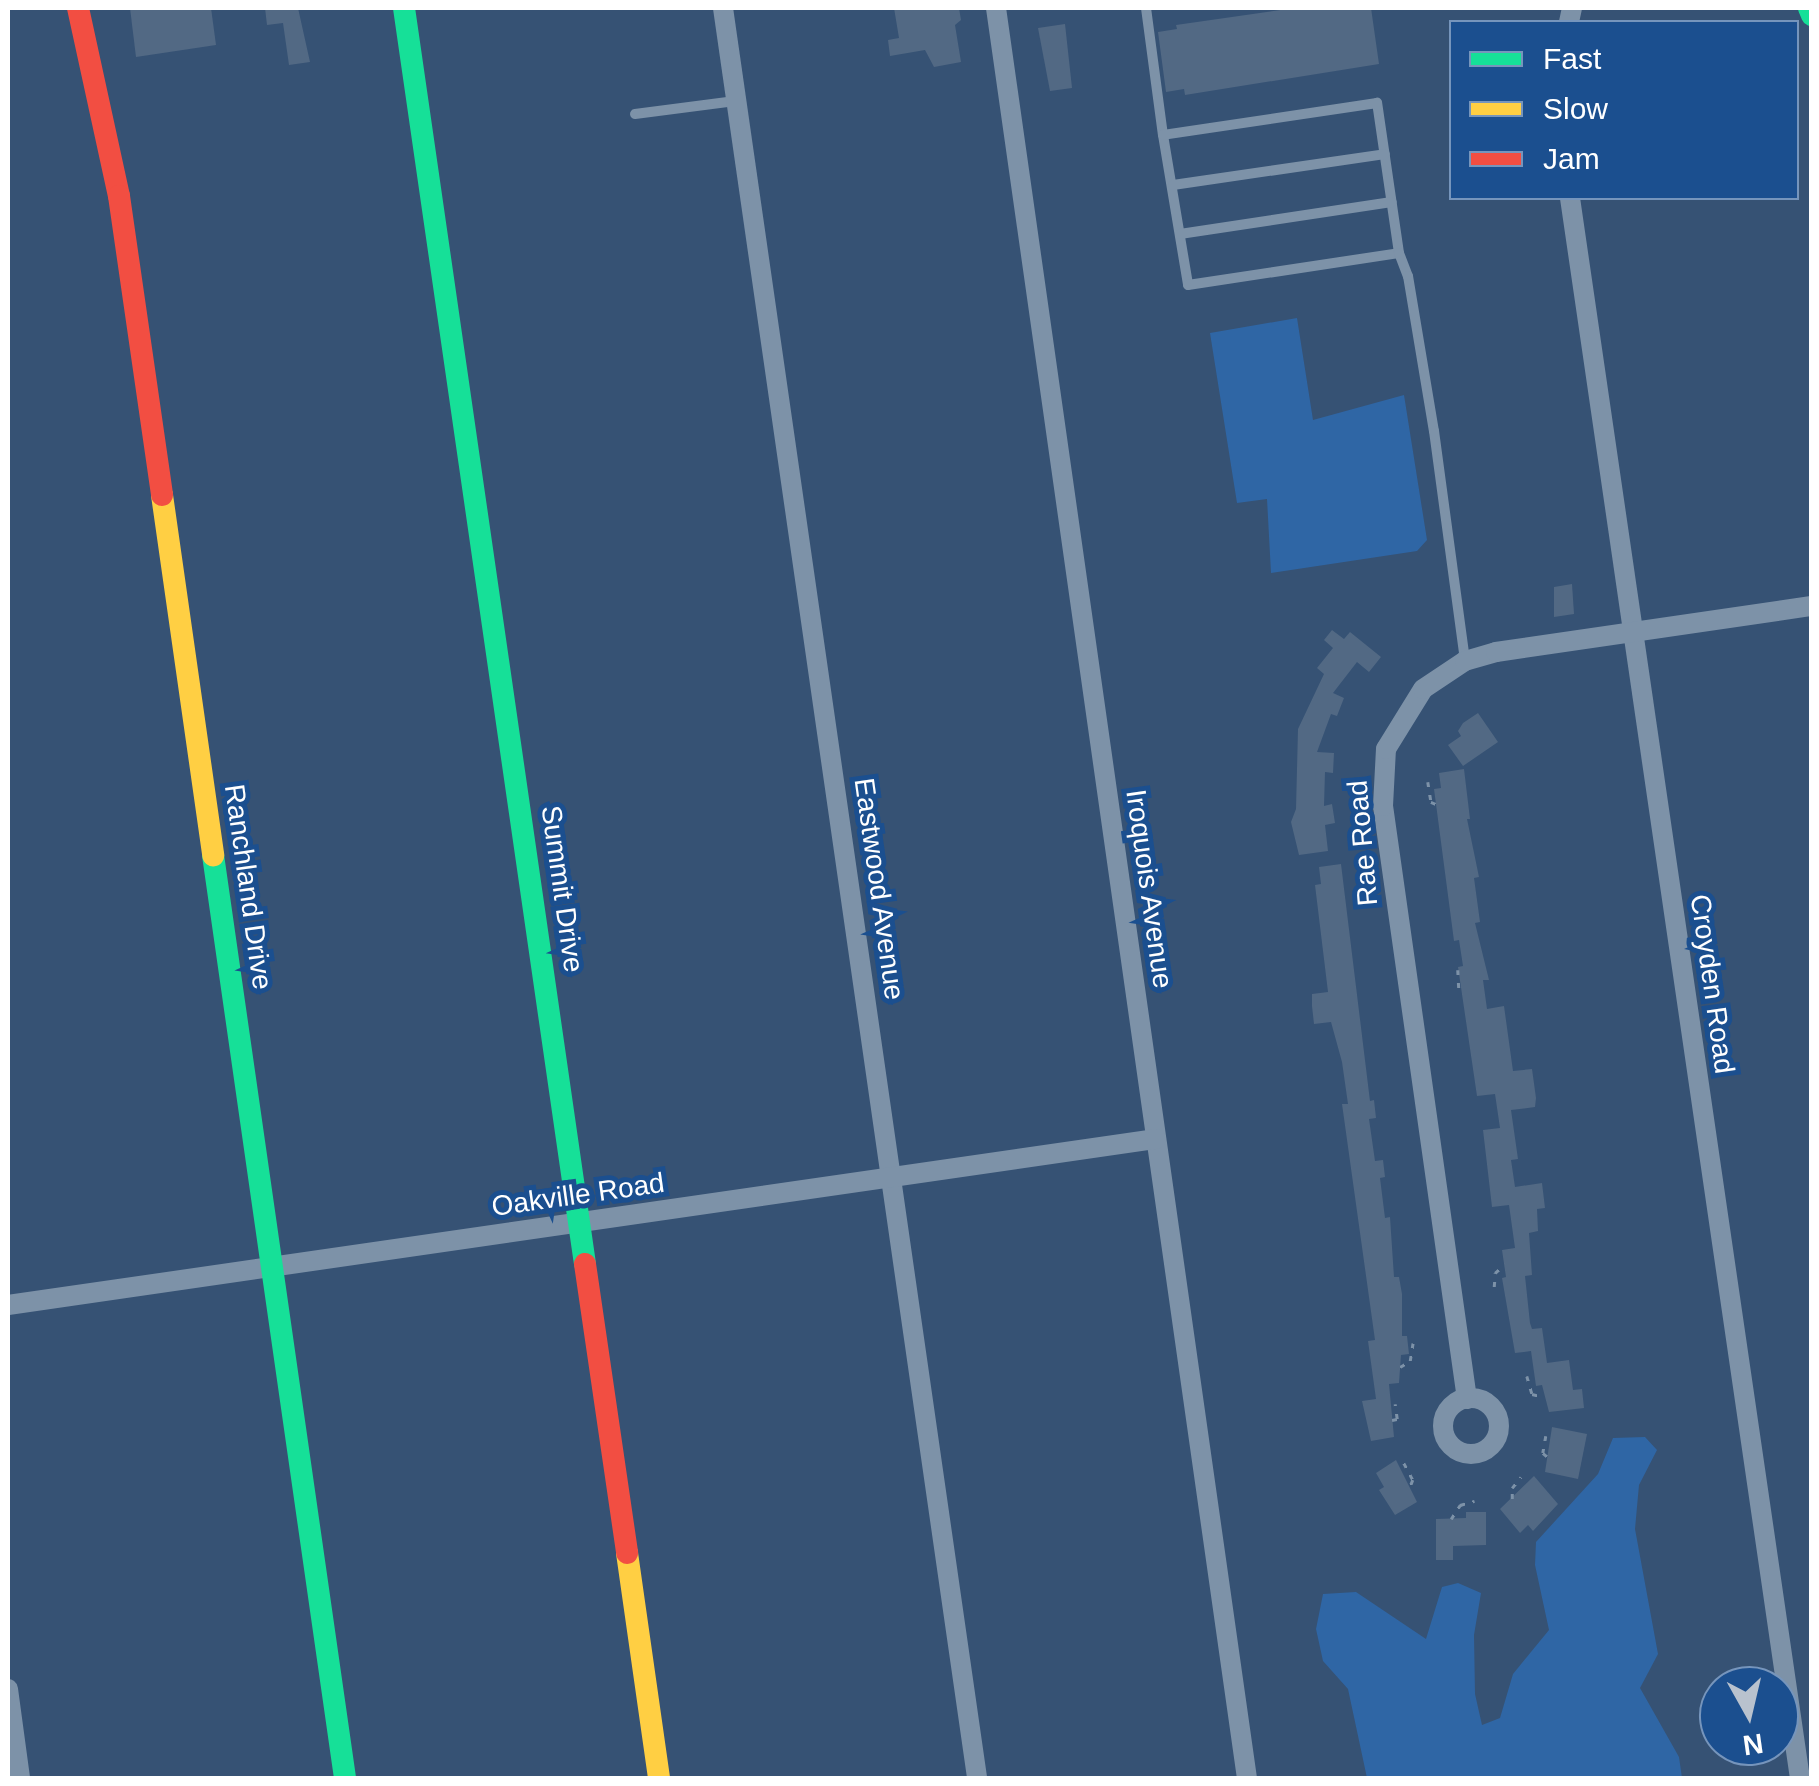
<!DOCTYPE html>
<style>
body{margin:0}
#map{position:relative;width:1819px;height:1786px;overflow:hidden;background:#365274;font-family:Helvetica,sans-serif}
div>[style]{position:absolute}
.green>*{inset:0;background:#2f66a5}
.building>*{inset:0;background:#526984}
.path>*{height:2.5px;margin-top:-1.25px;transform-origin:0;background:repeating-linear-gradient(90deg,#7d92a8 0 5px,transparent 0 13px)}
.lane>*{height:10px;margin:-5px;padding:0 5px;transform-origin:5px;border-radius:5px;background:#7d92a8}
.street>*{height:20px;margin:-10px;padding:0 10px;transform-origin:10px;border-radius:10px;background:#7d92a8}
.street>.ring{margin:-10px;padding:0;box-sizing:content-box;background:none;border:20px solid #7d92a8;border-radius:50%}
.fast>*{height:22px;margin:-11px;padding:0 11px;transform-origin:11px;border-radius:11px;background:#16e098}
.slow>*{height:22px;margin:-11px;padding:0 11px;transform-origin:11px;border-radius:11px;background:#ffcf43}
.jam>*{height:22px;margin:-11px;padding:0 11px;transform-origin:11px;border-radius:11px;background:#f24e42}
span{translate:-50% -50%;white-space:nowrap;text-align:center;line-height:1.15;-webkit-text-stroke:10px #1b4f8f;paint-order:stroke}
.street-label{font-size:28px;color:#fff}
.frame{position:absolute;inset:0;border:10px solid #fff;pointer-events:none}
.legend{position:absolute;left:1449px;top:20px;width:350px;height:180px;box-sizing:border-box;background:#1b4f8f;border:2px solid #7695bc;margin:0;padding:12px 18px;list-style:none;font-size:30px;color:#fff}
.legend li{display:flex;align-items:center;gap:20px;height:50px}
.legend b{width:50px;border:2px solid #7695bc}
.north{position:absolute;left:1699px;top:1666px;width:100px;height:100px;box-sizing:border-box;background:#1b4f8f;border:2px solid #7695bc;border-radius:50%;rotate:172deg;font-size:28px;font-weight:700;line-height:40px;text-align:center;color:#fff}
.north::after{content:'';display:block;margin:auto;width:35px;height:45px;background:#b9c2ce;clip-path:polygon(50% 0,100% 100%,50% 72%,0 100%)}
</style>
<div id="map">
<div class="green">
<div style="clip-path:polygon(1297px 318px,1313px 420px,1404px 395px,1427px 540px,1417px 551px,1271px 573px,1267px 499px,1237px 503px,1210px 333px)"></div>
<div style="clip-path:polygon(1645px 1437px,1657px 1450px,1639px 1485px,1635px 1529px,1658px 1654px,1640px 1688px,1679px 1757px,1682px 1778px,1367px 1778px,1348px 1689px,1323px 1661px,1316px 1629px,1323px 1594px,1356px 1592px,1426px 1639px,1442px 1587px,1458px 1583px,1481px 1593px,1474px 1635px,1475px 1694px,1482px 1725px,1500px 1718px,1513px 1674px,1549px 1630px,1535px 1565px,1536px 1542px,1598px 1474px,1613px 1438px)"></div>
</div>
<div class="building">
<div style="clip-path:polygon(130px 8px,211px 8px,216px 45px,136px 57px)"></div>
<div style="clip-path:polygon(265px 8px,298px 8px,310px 62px,289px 65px,283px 23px,267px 25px)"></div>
<div style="clip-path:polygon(894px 8px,959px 8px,961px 20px,955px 25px,961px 62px,934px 67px,925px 50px,890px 56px,888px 40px,899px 38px)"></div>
<div style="clip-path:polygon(1294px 8px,1371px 8px,1379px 64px,1185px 95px,1184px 89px,1166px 92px,1158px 32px,1177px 29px,1176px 25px)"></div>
<div style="clip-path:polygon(1065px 24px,1072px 88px,1050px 91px,1038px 28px)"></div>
<div style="clip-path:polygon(1572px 584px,1574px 614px,1554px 617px,1554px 587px)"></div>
<div style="clip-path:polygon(1332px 630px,1344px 639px,1350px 632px,1381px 657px,1369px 672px,1357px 662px,1333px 693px,1344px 698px,1337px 716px,1331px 714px,1317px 752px,1334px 753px,1333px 773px,1325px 772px,1324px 806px,1332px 804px,1335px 823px,1325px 825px,1328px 851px,1299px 855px,1291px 822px,1296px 809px,1298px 729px,1324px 674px,1317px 668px,1333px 648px,1324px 640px)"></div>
<div style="clip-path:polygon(1478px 713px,1498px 742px,1463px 766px,1448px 745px,1461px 736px,1458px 731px,1463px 723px)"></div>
<div style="clip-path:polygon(1464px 769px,1470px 819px,1467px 819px,1479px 877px,1474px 878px,1480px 922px,1475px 923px,1489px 980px,1483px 980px,1487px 1009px,1504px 1006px,1513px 1071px,1532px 1069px,1536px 1098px,1535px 1107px,1511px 1110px,1518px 1159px,1511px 1160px,1515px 1187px,1542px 1183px,1545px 1208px,1537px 1209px,1538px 1231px,1529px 1233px,1532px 1275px,1525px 1276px,1530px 1323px,1532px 1329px,1542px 1328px,1547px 1363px,1569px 1360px,1573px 1390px,1582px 1389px,1584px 1408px,1549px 1412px,1542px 1385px,1536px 1386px,1531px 1351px,1515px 1353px,1502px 1278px,1506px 1277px,1502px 1250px,1515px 1248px,1509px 1205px,1492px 1207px,1483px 1130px,1500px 1128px,1495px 1094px,1477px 1096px,1458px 967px,1463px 966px,1459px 940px,1454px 941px,1434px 789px,1441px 788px,1439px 773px)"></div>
<div style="clip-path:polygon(1341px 864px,1370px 1101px,1374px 1100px,1376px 1118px,1369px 1119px,1375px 1161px,1383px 1160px,1385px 1177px,1380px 1178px,1385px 1218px,1390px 1217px,1394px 1277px,1399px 1277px,1402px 1294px,1402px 1336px,1407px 1336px,1409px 1354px,1401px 1355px,1399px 1383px,1389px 1384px,1394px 1437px,1371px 1441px,1362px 1401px,1376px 1399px,1368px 1341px,1375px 1340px,1342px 1104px,1348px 1104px,1342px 1062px,1331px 1022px,1314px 1024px,1312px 1006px,1312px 994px,1328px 992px,1315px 885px,1321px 884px,1319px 867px)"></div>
<div style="clip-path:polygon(1552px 1427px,1587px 1434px,1578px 1479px,1545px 1472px)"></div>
<div style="clip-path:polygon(1396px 1460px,1417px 1502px,1395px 1515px,1379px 1490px,1384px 1487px,1376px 1473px)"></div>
<div style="clip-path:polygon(1534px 1476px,1558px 1504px,1533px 1531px,1528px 1525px,1520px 1533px,1500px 1509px)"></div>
<div style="clip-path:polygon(1466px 1512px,1486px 1512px,1486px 1545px,1453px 1546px,1453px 1560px,1436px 1560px,1436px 1519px,1466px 1518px)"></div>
</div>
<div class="path">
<div style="left:1428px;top:782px;width:20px;rotate:81deg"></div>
<div style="left:1431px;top:802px;width:5px;rotate:22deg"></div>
<div style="left:1458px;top:970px;width:22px;rotate:87deg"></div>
<div style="left:1494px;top:1287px;width:14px;rotate:-86deg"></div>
<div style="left:1495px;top:1273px;width:13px;rotate:-42deg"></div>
<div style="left:1400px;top:1367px;width:12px;rotate:-31deg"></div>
<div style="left:1410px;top:1361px;width:18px;rotate:-81deg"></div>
<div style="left:1527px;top:1376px;width:19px;rotate:74deg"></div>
<div style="left:1532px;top:1394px;width:12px;rotate:14deg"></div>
<div style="left:1392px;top:1420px;width:5px;rotate:-11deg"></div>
<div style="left:1397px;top:1419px;width:15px;rotate:-98deg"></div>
<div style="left:1546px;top:1436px;width:17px;rotate:100deg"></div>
<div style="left:1543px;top:1453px;width:8px;rotate:40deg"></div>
<div style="left:1404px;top:1463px;width:19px;rotate:62deg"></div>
<div style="left:1413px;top:1480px;width:11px;rotate:112deg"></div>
<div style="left:1512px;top:1499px;width:11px;rotate:-90deg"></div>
<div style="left:1512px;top:1488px;width:14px;rotate:-51deg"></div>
<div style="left:1451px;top:1519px;width:17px;rotate:-57deg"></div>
<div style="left:1460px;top:1505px;width:15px;rotate:-16deg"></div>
</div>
<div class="lane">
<div style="left:1146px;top:8px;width:128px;rotate:82.4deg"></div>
<div style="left:1163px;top:135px;width:152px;rotate:80.5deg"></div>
<div style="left:1188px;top:285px;width:213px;rotate:-8.6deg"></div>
<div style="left:1399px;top:253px;width:152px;rotate:-98.3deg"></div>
<div style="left:1377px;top:103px;width:216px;rotate:171.5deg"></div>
<div style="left:635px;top:114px;width:101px;rotate:-7.4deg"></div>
<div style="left:1173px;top:185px;width:214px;rotate:-8.3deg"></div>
<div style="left:1180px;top:234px;width:214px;rotate:-8.6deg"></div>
<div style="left:1399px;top:253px;width:25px;rotate:69deg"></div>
<div style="left:1408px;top:276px;width:157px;rotate:80.5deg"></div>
<div style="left:1434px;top:431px;width:231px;rotate:82.3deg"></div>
</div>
<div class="street">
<div style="left:723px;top:8px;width:1788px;rotate:81.83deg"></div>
<div style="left:996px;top:8px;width:1788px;rotate:81.93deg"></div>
<div style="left:1569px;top:22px;width:14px;rotate:-78deg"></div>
<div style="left:1570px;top:198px;width:1597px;rotate:81.72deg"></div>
<div style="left:8px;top:1305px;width:1160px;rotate:-8.23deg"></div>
<div class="ring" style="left:1443px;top:1398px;width:36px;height:36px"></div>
<div style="left:1467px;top:1399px;width:599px;rotate:-98.06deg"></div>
<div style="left:1383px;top:806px;width:57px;rotate:-87deg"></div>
<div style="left:1386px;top:749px;width:70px;rotate:-58.3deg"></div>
<div style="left:1423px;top:689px;width:50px;rotate:-33.7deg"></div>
<div style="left:1465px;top:661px;width:32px;rotate:-16deg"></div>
<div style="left:1496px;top:652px;width:319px;rotate:-8.3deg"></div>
<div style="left:8px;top:1689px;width:90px;rotate:82.3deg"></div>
</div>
<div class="fast">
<div style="left:404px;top:8px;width:1269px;rotate:81.8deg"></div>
<div style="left:1809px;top:8px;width:8px;rotate:67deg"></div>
<div style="left:213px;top:855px;width:932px;rotate:81.86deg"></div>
</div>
<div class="slow">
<div style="left:162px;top:495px;width:364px;rotate:81.9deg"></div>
<div style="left:627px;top:1553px;width:227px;rotate:81.9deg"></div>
</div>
<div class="jam">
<div style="left:78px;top:8px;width:192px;rotate:77.7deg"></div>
<div style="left:119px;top:196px;width:302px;rotate:81.8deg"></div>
<div style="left:585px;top:1264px;width:292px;rotate:81.7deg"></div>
</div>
<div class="street-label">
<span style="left:1363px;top:843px;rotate:-95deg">Rae Road</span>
<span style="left:248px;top:887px;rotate:82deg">Ranchland Drive</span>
<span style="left:562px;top:889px;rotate:82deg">Summit Drive</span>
<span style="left:879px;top:889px;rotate:82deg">Eastwood Avenue</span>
<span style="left:1149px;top:889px;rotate:82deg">Iroquois Avenue</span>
<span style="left:1712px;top:984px;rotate:82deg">Croyden Road</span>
<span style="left:578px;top:1195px;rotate:-8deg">Oakville Road</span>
</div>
<div class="frame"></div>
<ul class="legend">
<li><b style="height:12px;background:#16e098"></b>Fast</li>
<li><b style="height:12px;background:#ffcf43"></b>Slow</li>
<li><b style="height:12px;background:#f24e42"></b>Jam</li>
</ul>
<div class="north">N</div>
</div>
